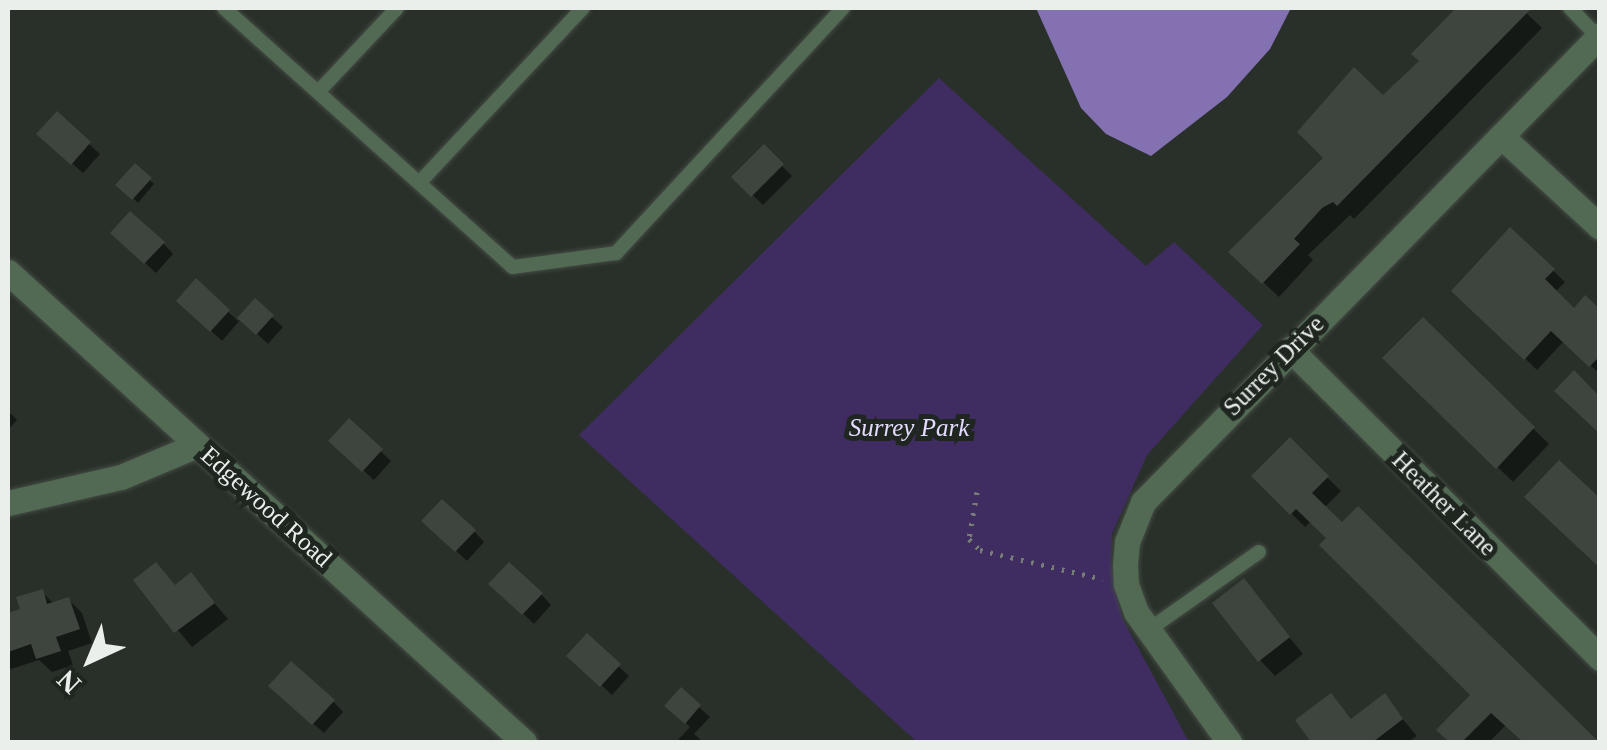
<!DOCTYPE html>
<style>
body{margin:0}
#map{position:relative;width:1607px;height:750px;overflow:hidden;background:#293029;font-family:Georgia,serif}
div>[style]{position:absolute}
.green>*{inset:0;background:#3f2d62}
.water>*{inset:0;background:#8471b2}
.shadow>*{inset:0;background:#0007}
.building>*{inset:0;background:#3e453e}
.path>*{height:5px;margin-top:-2.5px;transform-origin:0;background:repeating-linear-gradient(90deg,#777d77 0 2.5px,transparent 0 10.5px)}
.roads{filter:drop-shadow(0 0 2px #444b44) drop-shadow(0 0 2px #444b44)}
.service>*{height:14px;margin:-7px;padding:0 7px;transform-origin:7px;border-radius:7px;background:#526953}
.minor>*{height:25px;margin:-12.5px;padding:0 12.5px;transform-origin:12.5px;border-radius:12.5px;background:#526953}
span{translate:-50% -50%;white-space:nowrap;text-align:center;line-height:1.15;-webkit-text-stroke:10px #1f2620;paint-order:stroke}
.street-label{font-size:25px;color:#eaefeb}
.park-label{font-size:25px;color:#e3daff;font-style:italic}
.frame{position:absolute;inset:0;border:10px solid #eaefeb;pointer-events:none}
.north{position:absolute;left:40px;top:610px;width:100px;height:100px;-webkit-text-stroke:8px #1f2620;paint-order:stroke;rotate:224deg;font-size:28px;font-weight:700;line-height:40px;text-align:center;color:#eaefeb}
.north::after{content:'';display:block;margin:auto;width:35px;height:45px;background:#eaefeb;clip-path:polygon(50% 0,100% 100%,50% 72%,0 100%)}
</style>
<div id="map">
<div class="green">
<div style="clip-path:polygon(939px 78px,1146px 266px,1174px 242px,1263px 325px,1147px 455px,1112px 534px,1111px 563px,1122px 618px,1189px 742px,917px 742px,579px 435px)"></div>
</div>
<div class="water">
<div style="clip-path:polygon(1036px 8px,1291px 8px,1270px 49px,1227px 97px,1151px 156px,1106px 134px,1081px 108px)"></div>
</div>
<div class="shadow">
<div style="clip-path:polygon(1459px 8px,1521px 8px,1542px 28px,1354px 219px,1350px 215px,1308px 255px,1313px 260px,1279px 297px,1247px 267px,1327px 158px,1330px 103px,1326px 99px,1354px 70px,1383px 99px,1422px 61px,1414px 53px)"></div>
<div style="clip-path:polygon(57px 115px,100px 154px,83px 173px,50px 144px)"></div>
<div style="clip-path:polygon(764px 148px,792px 176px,763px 205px,734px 177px)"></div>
<div style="clip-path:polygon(135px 166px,154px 184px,138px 203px,119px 185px)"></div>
<div style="clip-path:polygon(1511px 230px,1565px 282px,1555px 292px,1574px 311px,1600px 312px,1600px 374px,1564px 341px,1537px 370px,1455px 291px)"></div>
<div style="clip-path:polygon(123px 243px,163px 243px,173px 254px,156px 273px)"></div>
<div style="clip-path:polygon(196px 282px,238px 321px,255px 302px,283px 327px,268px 344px,241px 319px,222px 341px,179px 301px)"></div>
<div style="clip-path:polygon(1423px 321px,1549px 444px,1513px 482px,1386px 358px)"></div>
<div style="clip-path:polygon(8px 411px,17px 420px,8px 430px)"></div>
<div style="clip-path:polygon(349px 422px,391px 461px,374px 480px,331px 441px)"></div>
<div style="clip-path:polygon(1290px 441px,1341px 491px,1324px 508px,1342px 526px,1358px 509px,1597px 742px,1526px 742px,1507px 724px,1489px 742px,1452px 742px,1439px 730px,1473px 695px,1329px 538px,1311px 521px,1305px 527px,1254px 476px)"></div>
<div style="clip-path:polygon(435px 531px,474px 531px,484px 542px,467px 561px)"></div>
<div style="clip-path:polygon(156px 565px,176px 587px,191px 576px,228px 619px,192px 647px,136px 580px)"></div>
<div style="clip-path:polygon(1243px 581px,1303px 654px,1275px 676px,1260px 660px)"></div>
<div style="clip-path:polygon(492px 584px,541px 594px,551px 605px,534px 624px)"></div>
<div style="clip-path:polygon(42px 592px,54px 604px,69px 600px,82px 613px,92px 643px,68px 651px,73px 665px,52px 672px,39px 660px,11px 669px,8px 665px,8px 615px,23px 610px)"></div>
<div style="clip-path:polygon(587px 637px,629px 676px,612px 695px,570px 656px)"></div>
<div style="clip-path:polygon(681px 691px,710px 717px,694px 734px,703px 742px,676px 742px,690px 727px,668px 706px)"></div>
<div style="clip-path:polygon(282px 696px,333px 701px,343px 712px,324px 733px)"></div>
<div style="clip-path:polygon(1331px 696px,1353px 721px,1384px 697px,1417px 736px,1408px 742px,1314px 742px,1298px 721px)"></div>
</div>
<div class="building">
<div style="clip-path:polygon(1456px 8px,1532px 8px,1337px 206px,1333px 202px,1322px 208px,1294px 239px,1300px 244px,1262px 284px,1228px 252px,1323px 158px,1297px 132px,1354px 67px,1383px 95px,1419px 61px,1411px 54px)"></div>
<div style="clip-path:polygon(57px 111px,91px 142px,71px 165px,36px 134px)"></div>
<div style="clip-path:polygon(764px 144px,784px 164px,751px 197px,731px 177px)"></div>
<div style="clip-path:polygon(135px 163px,152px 178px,132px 200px,115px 185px)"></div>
<div style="clip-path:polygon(130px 211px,165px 242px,144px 264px,110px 233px)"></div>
<div style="clip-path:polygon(1510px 227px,1555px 269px,1545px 279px,1574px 308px,1585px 295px,1600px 309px,1600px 356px,1589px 367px,1551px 331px,1524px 360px,1451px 291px)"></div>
<div style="clip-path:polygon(196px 278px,230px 310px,210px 332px,176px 301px)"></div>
<div style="clip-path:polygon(255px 298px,274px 315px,256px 335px,237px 318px)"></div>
<div style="clip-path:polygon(1423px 317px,1535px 427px,1496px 469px,1382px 358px)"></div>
<div style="clip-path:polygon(1574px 370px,1600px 397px,1600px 434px,1554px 391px)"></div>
<div style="clip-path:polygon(349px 418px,383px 449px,362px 472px,328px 441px)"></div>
<div style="clip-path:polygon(1290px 437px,1329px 476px,1312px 493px,1342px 522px,1358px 506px,1599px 742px,1523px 742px,1491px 713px,1462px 742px,1449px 742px,1436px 730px,1470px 695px,1319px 545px,1326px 538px,1296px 509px,1290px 515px,1251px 476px)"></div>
<div style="clip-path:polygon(1559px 460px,1600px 498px,1600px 568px,1524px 497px)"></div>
<div style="clip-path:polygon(442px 499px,476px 530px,455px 552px,421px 521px)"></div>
<div style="clip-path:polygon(156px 562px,175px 585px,191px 572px,215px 603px,174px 633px,133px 580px)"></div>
<div style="clip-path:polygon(509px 562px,543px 593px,522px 615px,488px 584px)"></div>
<div style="clip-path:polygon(1244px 578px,1290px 637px,1258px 662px,1212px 603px)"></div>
<div style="clip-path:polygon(43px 589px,47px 604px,69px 597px,80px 629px,56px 637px,61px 651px,36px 659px,31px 644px,8px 652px,8px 613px,20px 609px,16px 597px)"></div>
<div style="clip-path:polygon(587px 633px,621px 664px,600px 687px,566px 656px)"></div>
<div style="clip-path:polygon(291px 661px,335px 700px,312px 725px,268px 686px)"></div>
<div style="clip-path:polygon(681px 687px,701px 705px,685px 724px,664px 706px)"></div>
<div style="clip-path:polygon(1331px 693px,1351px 719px,1385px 693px,1403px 719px,1373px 742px,1311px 742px,1295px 720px)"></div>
</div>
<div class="path">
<div style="left:977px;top:492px;width:48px;rotate:99.7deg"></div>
<div style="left:969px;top:539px;width:16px;rotate:45deg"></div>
<div style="left:980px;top:550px;width:126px;rotate:13.3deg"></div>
</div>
<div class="roads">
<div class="service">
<div style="left:224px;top:8px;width:388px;rotate:41.9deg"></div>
<div style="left:513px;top:267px;width:104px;rotate:-7.7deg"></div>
<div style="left:616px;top:253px;width:334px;rotate:-47.2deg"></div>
<div style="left:1570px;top:8px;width:40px;rotate:46deg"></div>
<div style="left:320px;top:90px;width:112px;rotate:-46.8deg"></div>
<div style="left:420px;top:182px;width:238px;rotate:-46.9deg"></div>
<div style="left:1147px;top:631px;width:137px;rotate:-35.2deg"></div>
</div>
<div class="minor">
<div style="left:1501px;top:136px;width:134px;rotate:42.6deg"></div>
<div style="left:8px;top:272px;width:698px;rotate:42.33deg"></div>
<div style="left:1290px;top:349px;width:438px;rotate:44.9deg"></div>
<div style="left:8px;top:503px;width:116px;rotate:-13deg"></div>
<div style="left:121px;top:477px;width:82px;rotate:-22.8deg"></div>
<div style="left:1229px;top:742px;width:160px;rotate:-125.6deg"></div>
<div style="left:1136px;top:612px;width:30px;rotate:-110deg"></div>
<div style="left:1126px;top:584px;width:19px;rotate:-93deg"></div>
<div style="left:1125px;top:565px;width:23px;rotate:-85deg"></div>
<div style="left:1127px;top:542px;width:43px;rotate:-68.2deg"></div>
<div style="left:1143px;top:502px;width:653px;rotate:-45.62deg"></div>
</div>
</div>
<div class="street-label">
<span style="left:1274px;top:366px;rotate:-45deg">Surrey Drive</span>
<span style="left:1444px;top:504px;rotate:45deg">Heather Lane</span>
<span style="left:266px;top:507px;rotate:42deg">Edgewood Road</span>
</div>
<div class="park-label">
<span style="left:909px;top:428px">Surrey Park</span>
</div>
<div class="frame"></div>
<div class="north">N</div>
</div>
